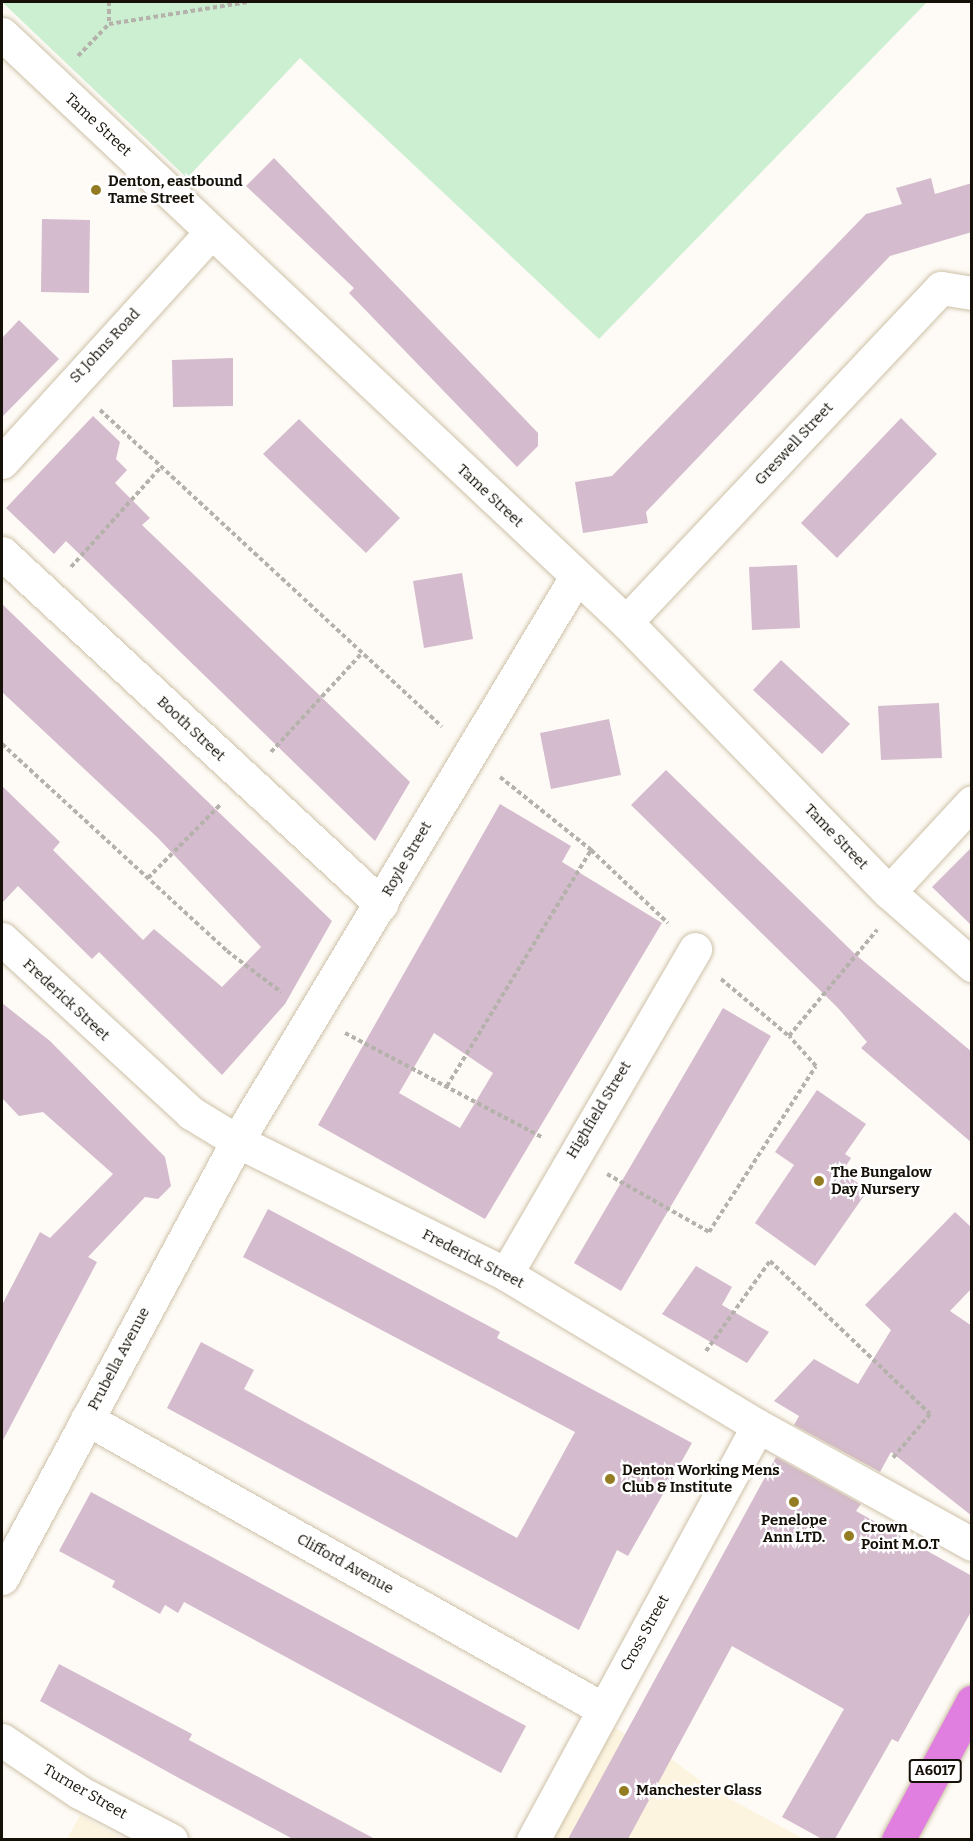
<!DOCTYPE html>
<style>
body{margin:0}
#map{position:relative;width:973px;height:1841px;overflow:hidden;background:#fefbf6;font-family:Bitter,serif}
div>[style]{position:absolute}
.built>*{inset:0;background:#fdf4df}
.green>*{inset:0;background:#ccefd1}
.building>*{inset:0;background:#d4bbcd}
.path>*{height:4px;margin-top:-2px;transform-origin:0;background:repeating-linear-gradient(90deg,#b5b1ab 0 4.5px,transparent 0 7.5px)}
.roads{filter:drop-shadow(0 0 2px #cdc1a7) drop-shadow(0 0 2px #cdc1a7)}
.street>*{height:33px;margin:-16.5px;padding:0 16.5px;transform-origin:16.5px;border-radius:16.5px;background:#fff}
.secondary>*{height:33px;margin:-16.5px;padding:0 16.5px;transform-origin:16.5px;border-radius:16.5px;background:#fff}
.highway>*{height:33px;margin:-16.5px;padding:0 16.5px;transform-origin:16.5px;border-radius:16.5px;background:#e17fe1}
.dots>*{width:16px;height:16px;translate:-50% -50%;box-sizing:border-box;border:3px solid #fff;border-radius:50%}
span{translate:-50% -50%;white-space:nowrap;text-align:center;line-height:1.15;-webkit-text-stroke:4.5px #fff;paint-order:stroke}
.shield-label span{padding:2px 4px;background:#fff;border:2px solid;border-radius:4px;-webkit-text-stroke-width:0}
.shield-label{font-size:14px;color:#151108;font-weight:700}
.street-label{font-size:15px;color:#151108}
.poi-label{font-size:15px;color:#151108;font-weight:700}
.left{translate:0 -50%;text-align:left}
.frame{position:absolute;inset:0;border:3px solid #151108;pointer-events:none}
</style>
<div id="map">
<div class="built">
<div style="clip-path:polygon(609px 1725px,670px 1758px,710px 1788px,804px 1839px,545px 1840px)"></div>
<div style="clip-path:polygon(80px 1815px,123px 1839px,67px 1839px)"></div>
</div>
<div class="green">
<div style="clip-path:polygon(2px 2px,927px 2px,599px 339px,300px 58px,187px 178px)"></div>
</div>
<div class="building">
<div style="clip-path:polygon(274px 158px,538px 433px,538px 446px,517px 467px,349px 293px,354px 288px,246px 186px)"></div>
<div style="clip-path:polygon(931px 178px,935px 194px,972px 183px,972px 232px,890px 256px,646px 512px,648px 523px,583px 533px,575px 482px,612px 476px,866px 214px,902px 204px,896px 188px)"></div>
<div style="clip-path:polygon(42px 219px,90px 220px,89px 293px,41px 292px)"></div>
<div style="clip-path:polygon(19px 320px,59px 359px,2px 417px,2px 338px)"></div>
<div style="clip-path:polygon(233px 358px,233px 406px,173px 407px,172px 360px)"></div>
<div style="clip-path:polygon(93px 416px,120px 442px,116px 459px,127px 470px,115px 483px,150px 518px,142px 525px,410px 782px,375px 841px,66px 541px,54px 554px,6px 508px)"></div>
<div style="clip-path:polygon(901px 418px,937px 454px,837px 558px,801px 523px)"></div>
<div style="clip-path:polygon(299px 419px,400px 518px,366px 553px,263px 454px)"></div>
<div style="clip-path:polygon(797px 565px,800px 628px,752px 630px,749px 567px)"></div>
<div style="clip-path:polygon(462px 573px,473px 639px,424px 648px,413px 581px)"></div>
<div style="clip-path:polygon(2px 604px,332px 921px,285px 1004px,222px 1075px,99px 952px,92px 959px,18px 886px,2px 903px,2px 786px,60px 842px,53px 850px,143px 940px,154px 929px,222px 987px,261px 947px,158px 838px,2px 692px)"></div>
<div style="clip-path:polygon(781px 660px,850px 724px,822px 754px,753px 690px)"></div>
<div style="clip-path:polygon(939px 703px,942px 758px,881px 760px,878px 706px)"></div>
<div style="clip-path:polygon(609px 719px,621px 775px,551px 789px,540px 733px)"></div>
<div style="clip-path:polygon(666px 770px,856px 955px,972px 1052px,972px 1143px,861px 1048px,867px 1042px,838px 1008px,631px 805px)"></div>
<div style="clip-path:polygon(evenodd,500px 804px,571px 846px,562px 862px,662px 923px,485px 1219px,318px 1125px,500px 804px,434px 1033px,493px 1073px,460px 1128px,399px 1093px,434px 1033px)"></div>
<div style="clip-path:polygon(972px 847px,972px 926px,932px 887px)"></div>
<div style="clip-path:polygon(2px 1003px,50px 1041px,165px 1157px,171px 1186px,158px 1199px,145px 1197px,88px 1257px,97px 1262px,2px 1442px,2px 1305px,40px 1232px,50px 1238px,113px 1174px,43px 1112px,19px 1116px,2px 1098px)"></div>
<div style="clip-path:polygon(723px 1008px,771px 1036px,621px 1291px,574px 1263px)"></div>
<div style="clip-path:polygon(817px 1090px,866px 1124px,845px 1154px,851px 1158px,842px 1172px,868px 1190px,815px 1266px,755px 1223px,794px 1165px,775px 1152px)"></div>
<div style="clip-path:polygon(268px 1209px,500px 1332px,497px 1338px,692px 1443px,628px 1556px,617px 1550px,579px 1630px,167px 1408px,201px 1342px,254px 1370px,244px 1389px,517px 1538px,575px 1432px,243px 1257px)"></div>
<div style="clip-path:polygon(955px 1212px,972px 1228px,972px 1288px,950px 1311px,972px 1326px,972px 1516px,891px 1452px,880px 1472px,794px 1425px,799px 1416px,774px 1401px,814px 1359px,858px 1384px,891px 1330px,865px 1305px)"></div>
<div style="clip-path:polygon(696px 1266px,732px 1287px,722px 1305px,769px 1332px,747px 1363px,662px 1314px)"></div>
<div style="clip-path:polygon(776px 1457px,861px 1504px,856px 1511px,972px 1576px,972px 1610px,898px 1742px,892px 1739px,835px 1839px,822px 1839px,782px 1817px,844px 1709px,732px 1646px,628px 1839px,568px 1839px)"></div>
<div style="clip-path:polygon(91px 1492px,526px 1726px,501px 1773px,184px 1602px,178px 1613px,165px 1605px,160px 1614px,112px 1587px,115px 1581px,59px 1551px)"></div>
<div style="clip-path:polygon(59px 1664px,192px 1734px,189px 1740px,375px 1839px,293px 1839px,177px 1777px,40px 1701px)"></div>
</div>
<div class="path">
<div style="left:109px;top:2px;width:22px;rotate:90deg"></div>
<div style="left:78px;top:56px;width:45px;rotate:-45.9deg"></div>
<div style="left:109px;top:24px;width:141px;rotate:-9deg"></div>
<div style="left:100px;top:410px;width:466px;rotate:42.8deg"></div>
<div style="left:71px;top:567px;width:135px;rotate:-48deg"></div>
<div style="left:2px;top:744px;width:306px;rotate:42.6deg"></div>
<div style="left:227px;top:951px;width:68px;rotate:37.2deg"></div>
<div style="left:271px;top:752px;width:134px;rotate:-47.4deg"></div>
<div style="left:500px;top:777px;width:117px;rotate:38.7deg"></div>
<div style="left:591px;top:850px;width:106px;rotate:43.5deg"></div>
<div style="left:148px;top:878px;width:103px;rotate:-45.4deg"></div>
<div style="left:721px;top:979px;width:89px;rotate:40deg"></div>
<div style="left:789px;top:1036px;width:138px;rotate:-50.3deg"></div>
<div style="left:345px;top:1033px;width:224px;rotate:27.9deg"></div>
<div style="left:447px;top:1086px;width:276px;rotate:-58.6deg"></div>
<div style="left:607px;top:1174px;width:117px;rotate:29.6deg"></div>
<div style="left:709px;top:1232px;width:197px;rotate:-57.2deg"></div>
<div style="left:816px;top:1066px;width:40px;rotate:-132deg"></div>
<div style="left:706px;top:1351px;width:110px;rotate:-54.6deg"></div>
<div style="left:770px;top:1261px;width:221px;rotate:43.7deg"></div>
<div style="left:930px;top:1414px;width:59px;rotate:130.2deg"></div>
</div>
<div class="roads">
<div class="street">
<div style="left:2px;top:34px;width:857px;rotate:43.3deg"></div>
<div style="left:626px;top:622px;width:377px;rotate:45.8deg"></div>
<div style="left:889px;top:892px;width:111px;rotate:41.3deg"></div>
<div style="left:2px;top:462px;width:311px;rotate:-47.7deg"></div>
<div style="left:2px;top:553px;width:517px;rotate:42.8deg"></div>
<div style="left:626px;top:622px;width:459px;rotate:-46.7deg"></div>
<div style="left:941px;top:288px;width:31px;rotate:9deg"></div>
<div style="left:889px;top:892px;width:122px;rotate:-47.3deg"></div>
<div style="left:2px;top:939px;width:257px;rotate:42.6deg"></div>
<div style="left:191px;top:1113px;width:54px;rotate:31.3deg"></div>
<div style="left:237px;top:1141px;width:300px;rotate:26.3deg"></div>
<div style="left:506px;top:1274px;width:294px;rotate:31.1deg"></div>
<div style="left:758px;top:1426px;width:244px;rotate:28.9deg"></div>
<div style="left:506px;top:1274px;width:376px;rotate:-59.8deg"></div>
<div style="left:87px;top:1419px;width:592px;rotate:29.34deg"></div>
<div style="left:2px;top:1578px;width:496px;rotate:-61.7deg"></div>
<div style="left:237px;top:1141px;width:658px;rotate:-58.99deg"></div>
<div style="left:533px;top:1840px;width:471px;rotate:-61.5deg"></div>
</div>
<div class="secondary">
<div style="left:2px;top:1740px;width:93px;rotate:34deg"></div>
<div style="left:79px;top:1792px;width:104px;rotate:27.6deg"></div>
</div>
<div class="highway">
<div style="left:898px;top:1840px;width:157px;rotate:-61.8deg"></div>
</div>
</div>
<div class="dots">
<div style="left:96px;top:190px;background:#947c23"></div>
<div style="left:819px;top:1181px;background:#947c23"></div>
<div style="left:610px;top:1479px;background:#947c23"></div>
<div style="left:794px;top:1502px;background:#947c23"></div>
<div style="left:849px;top:1536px;background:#947c23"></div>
<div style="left:624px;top:1791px;background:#947c23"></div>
</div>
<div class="shield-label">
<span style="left:935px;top:1771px">A6017</span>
</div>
<div class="street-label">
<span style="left:98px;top:125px;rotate:43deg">Tame Street</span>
<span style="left:105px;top:346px;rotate:-47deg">St Johns Road</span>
<span style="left:794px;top:444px;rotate:-47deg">Greswell Street</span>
<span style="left:490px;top:496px;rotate:43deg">Tame Street</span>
<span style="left:191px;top:729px;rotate:43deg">Booth Street</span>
<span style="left:836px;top:837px;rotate:46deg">Tame Street</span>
<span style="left:407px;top:859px;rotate:-60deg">Royle Street</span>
<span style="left:66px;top:1000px;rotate:43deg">Frederick Street</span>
<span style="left:599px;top:1110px;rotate:-59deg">Highfield Street</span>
<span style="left:473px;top:1259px;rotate:27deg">Frederick Street</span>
<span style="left:119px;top:1359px;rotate:-62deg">Prubella Avenue</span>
<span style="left:345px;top:1564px;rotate:29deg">Clifford Avenue</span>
<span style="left:645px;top:1633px;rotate:-61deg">Cross Street</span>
<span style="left:85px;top:1792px;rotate:30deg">Turner Street</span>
</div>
<div class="poi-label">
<span class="left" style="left:108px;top:190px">Denton, eastbound<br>Tame Street</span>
<span class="left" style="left:831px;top:1181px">The Bungalow<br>Day Nursery</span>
<span class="left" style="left:622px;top:1479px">Denton Working Mens<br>Club &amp; Institute</span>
<span style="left:794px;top:1529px">Penelope<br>Ann LTD.</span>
<span class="left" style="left:861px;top:1536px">Crown<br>Point M.O.T</span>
<span class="left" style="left:636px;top:1791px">Manchester Glass</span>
</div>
<div class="frame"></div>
</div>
